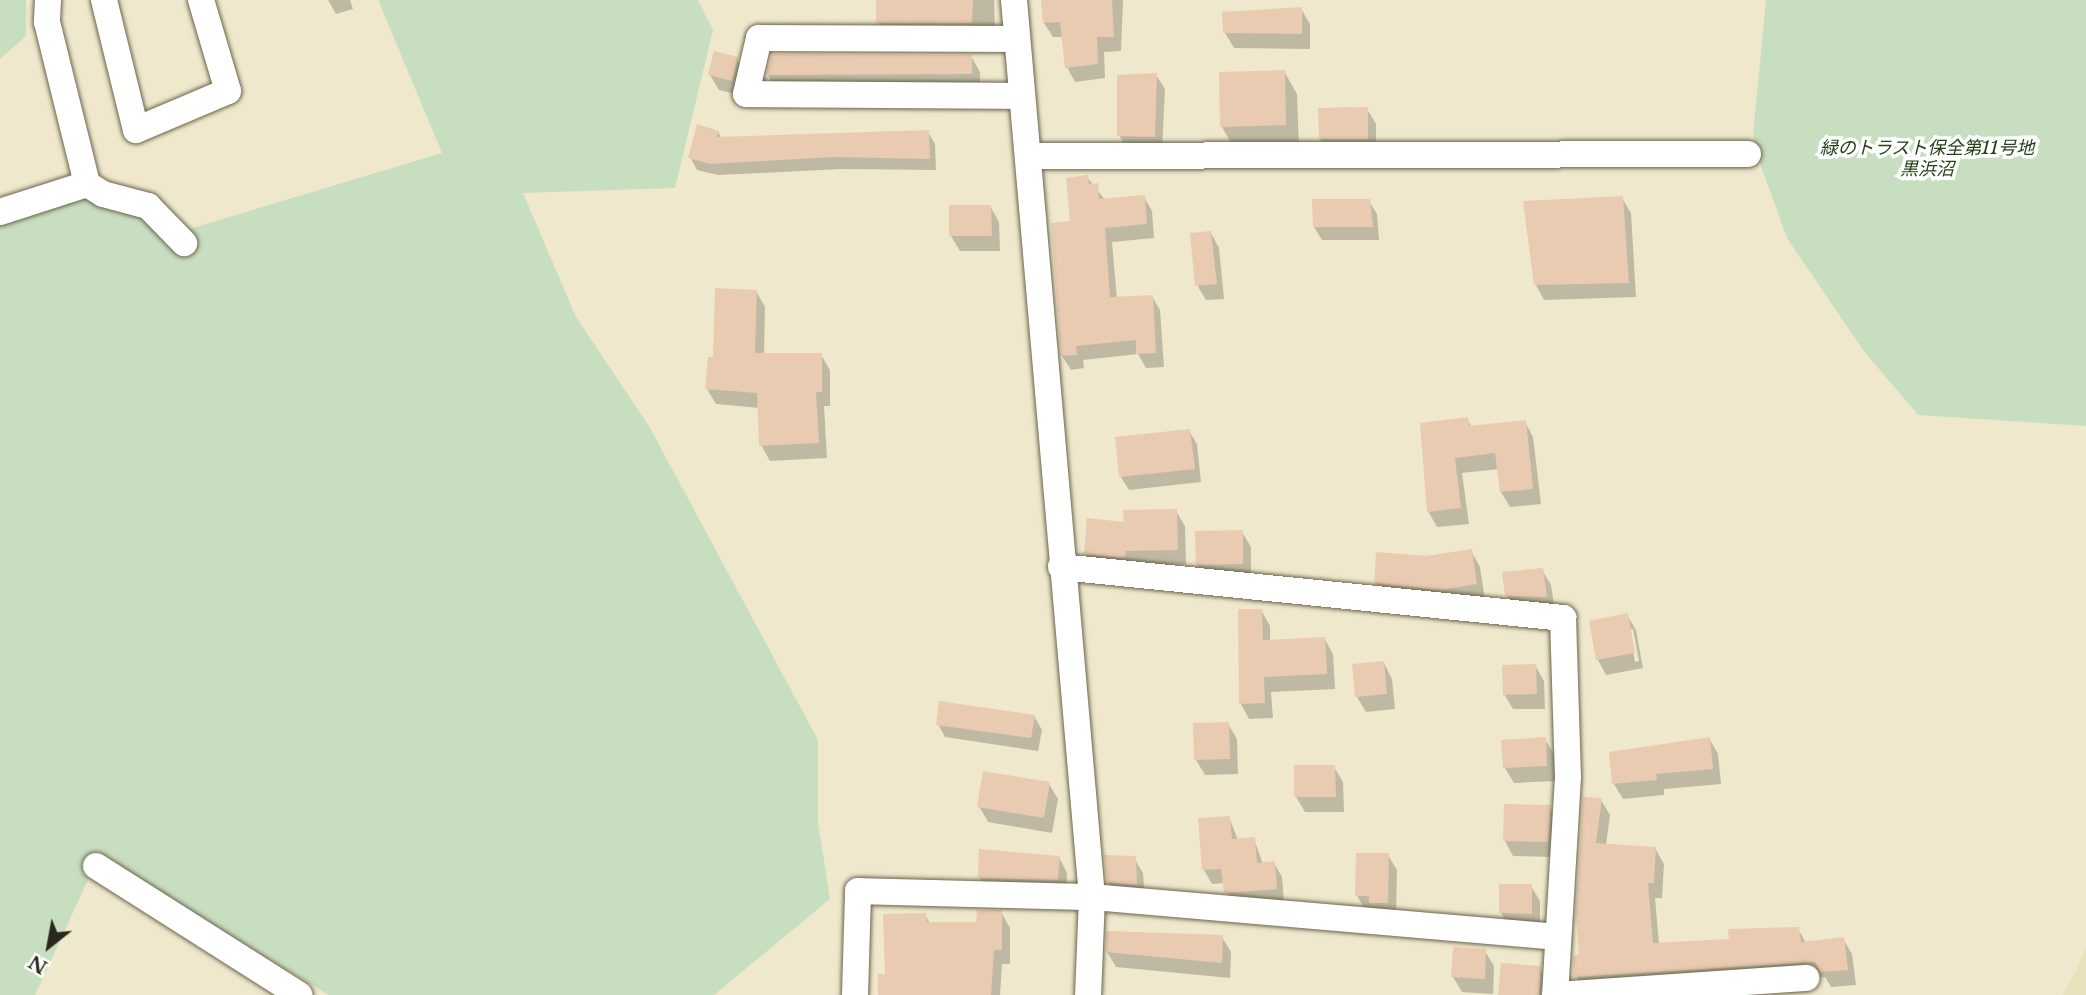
<!DOCTYPE html>
<meta charset="utf-8">
<style>
body{margin:0}
#map{position:relative;width:2086px;height:995px;overflow:hidden;background:#efe8cc;font-family:"Libre Baskerville","Noto Sans JP",serif}
div>[style]{position:absolute}
.built>*{inset:0;background:#e9e0bc}
.green>*{inset:0;background:#c8dec1}
.shadow>*{inset:0;background:#0003}
.building>*{inset:0;background:#e9cbb1}
.roads{filter:drop-shadow(0 0 2px #6b644c) drop-shadow(0 0 2px #6b644c)}
.minor>*{height:26px;margin:-13px;padding:0 13px;transform-origin:13px;border-radius:13px;background:#fff}
span{translate:-50% -50%;white-space:nowrap;text-align:center;line-height:1.15;-webkit-text-stroke:7px #fff;paint-order:stroke}
.park-label{font-size:18px;color:#234217;font-style:italic}
.north{position:absolute;left:14px;top:911px;width:70px;height:70px;-webkit-text-stroke:5px #fff;paint-order:stroke;rotate:211deg;font-size:19px;font-weight:700;line-height:28px;text-align:center;color:#2b281e}
.north::after{content:'';display:block;margin:auto;width:24px;height:32px;background:#2b281e;clip-path:polygon(50% 0,100% 100%,50% 72%,0 100%)}
</style>
<div id="map">
<div class="built">
<div style="clip-path:polygon(2086px 947px,2086px 995px,2063px 995px,2075px 973px)"></div>
</div>
<div class="green">
<div style="clip-path:polygon(0 0,26px 0,26px 36px,0 59px)"></div>
<div style="clip-path:polygon(378px 0,698px 0,713px 30px,675px 188px,523px 193px,576px 317px,649px 426px,818px 740px,818px 822px,830px 899px,714px 995px,329px 995px,99px 856px,35px 995px,0 995px,0 210px,92px 186px,186px 230px,442px 153px)"></div>
<div style="clip-path:polygon(1766px 0,2086px 0,2086px 426px,1918px 415px,1863px 350px,1787px 238px,1761px 166px,1753px 135px)"></div>
</div>
<div class="shadow">
<div style="clip-path:polygon(328px 0,350px 0,353px 9px,336px 14px)"></div>
<div style="clip-path:polygon(879px 0,994px 0,995px 32px,887px 38px,878px 22px)"></div>
<div style="clip-path:polygon(1043px 0,1123px 0,1121px 51px,1104px 52px,1105px 78px,1075px 82px,1067px 67px,1063px 37px,1053px 37px,1044px 23px)"></div>
<div style="clip-path:polygon(1301px 9px,1310px 24px,1310px 49px,1234px 48px,1225px 33px)"></div>
<div style="clip-path:polygon(971px 56px,980px 72px,980px 89px,777px 90px,768px 75px)"></div>
<div style="clip-path:polygon(737px 59px,745px 74px,740px 95px,719px 90px,710px 75px)"></div>
<div style="clip-path:polygon(1284px 71px,1297px 94px,1299px 148px,1235px 150px,1222px 127px)"></div>
<div style="clip-path:polygon(1156px 75px,1165px 89px,1162px 150px,1127px 149px,1119px 135px)"></div>
<div style="clip-path:polygon(1367px 109px,1376px 124px,1376px 154px,1329px 154px,1320px 139px)"></div>
<div style="clip-path:polygon(718px 132px,722px 139px,928px 132px,935px 144px,936px 170px,843px 169px,718px 175px,697px 170px,690px 157px)"></div>
<div style="clip-path:polygon(1087px 177px,1105px 200px,1144px 197px,1152px 211px,1154px 238px,1112px 242px,1117px 299px,1152px 296px,1160px 310px,1164px 367px,1146px 368px,1138px 354px,1083px 360px,1084px 368px,1071px 370px,1062px 356px,1072px 223px)"></div>
<div style="clip-path:polygon(1622px 198px,1631px 213px,1636px 297px,1544px 300px,1536px 285px)"></div>
<div style="clip-path:polygon(1369px 201px,1377px 214px,1379px 240px,1322px 240px,1314px 227px)"></div>
<div style="clip-path:polygon(990px 206px,999px 222px,1000px 251px,960px 251px,951px 236px)"></div>
<div style="clip-path:polygon(1211px 233px,1219px 248px,1224px 299px,1206px 300px,1197px 285px)"></div>
<div style="clip-path:polygon(756px 291px,765px 307px,764px 354px,821px 355px,830px 370px,830px 406px,824px 406px,827px 458px,770px 461px,761px 445px,760px 408px,716px 404px,707px 389px)"></div>
<div style="clip-path:polygon(1467px 419px,1472px 428px,1525px 422px,1533px 437px,1541px 504px,1510px 507px,1501px 492px,1499px 469px,1462px 473px,1469px 524px,1437px 527px,1428px 511px)"></div>
<div style="clip-path:polygon(1189px 431px,1197px 444px,1201px 482px,1129px 490px,1121px 477px)"></div>
<div style="clip-path:polygon(1176px 511px,1185px 526px,1186px 564px,1095px 569px,1086px 553px,1126px 524px)"></div>
<div style="clip-path:polygon(1242px 532px,1251px 547px,1251px 579px,1206px 580px,1197px 564px)"></div>
<div style="clip-path:polygon(1471px 551px,1480px 567px,1485px 600px,1384px 598px,1376px 583px,1426px 558px)"></div>
<div style="clip-path:polygon(1542px 570px,1551px 585px,1555px 611px,1516px 611px,1507px 596px)"></div>
<div style="clip-path:polygon(1261px 610px,1270px 626px,1270px 641px,1324px 638px,1333px 654px,1335px 689px,1271px 692px,1273px 718px,1249px 719px,1241px 704px,1239px 611px)"></div>
<div style="clip-path:polygon(evenodd,1627px 615px,1636px 630px,1643px 668px,1606px 675px,1598px 660px,1627px 615px,1629px 629px,1633px 629px,1639px 661px,1635px 662px,1629px 629px)"></div>
<div style="clip-path:polygon(1384px 663px,1392px 679px,1395px 709px,1366px 712px,1357px 697px)"></div>
<div style="clip-path:polygon(1535px 665px,1544px 681px,1545px 709px,1513px 709px,1504px 694px)"></div>
<div style="clip-path:polygon(1034px 716px,1042px 730px,1038px 751px,945px 737px,938px 724px)"></div>
<div style="clip-path:polygon(1228px 724px,1237px 739px,1238px 774px,1205px 775px,1196px 760px)"></div>
<div style="clip-path:polygon(1709px 738px,1718px 754px,1721px 784px,1664px 789px,1664px 795px,1623px 799px,1614px 784px)"></div>
<div style="clip-path:polygon(1545px 739px,1554px 754px,1555px 781px,1514px 783px,1505px 768px)"></div>
<div style="clip-path:polygon(1334px 767px,1343px 782px,1344px 812px,1305px 812px,1296px 797px)"></div>
<div style="clip-path:polygon(1049px 784px,1058px 799px,1052px 833px,988px 822px,979px 806px)"></div>
<div style="clip-path:polygon(1601px 800px,1610px 815px,1606px 845px,1655px 848px,1664px 864px,1662px 898px,1655px 898px,1659px 944px,1730px 940px,1798px 929px,1806px 943px,1843px 939px,1852px 954px,1856px 985px,1831px 987px,1825px 977px,1585px 992px,1576px 976px)"></div>
<div style="clip-path:polygon(1550px 807px,1558px 822px,1556px 857px,1513px 856px,1505px 841px)"></div>
<div style="clip-path:polygon(1229px 817px,1238px 840px,1254px 839px,1263px 864px,1274px 863px,1282px 877px,1284px 903px,1233px 906px,1224px 883px,1212px 884px,1204px 870px)"></div>
<div style="clip-path:polygon(1388px 855px,1397px 870px,1396px 918px,1366px 911px,1357px 896px)"></div>
<div style="clip-path:polygon(1059px 857px,1067px 873px,1066px 895px,989px 893px,980px 878px)"></div>
<div style="clip-path:polygon(1134px 858px,1143px 873px,1145px 900px,1117px 897px,1108px 882px)"></div>
<div style="clip-path:polygon(1531px 886px,1540px 901px,1540px 928px,1510px 928px,1501px 913px)"></div>
<div style="clip-path:polygon(1001px 912px,1010px 928px,1010px 964px,1002px 964px,1000px 995px,880px 995px,925px 915px,930px 923px,978px 923px)"></div>
<div style="clip-path:polygon(1222px 937px,1231px 952px,1230px 978px,1116px 967px,1107px 952px)"></div>
<div style="clip-path:polygon(1485px 951px,1494px 966px,1493px 994px,1462px 992px,1453px 977px)"></div>
<div style="clip-path:polygon(1540px 968px,1549px 983px,1548px 995px,1500px 995px)"></div>
</div>
<div class="building">
<div style="clip-path:polygon(876px 0,973px 0,972px 23px,876px 23px)"></div>
<div style="clip-path:polygon(1041px 0,1112px 0,1114px 37px,1097px 37px,1098px 64px,1065px 68px,1060px 22px,1043px 23px)"></div>
<div style="clip-path:polygon(1302px 7px,1302px 34px,1223px 33px,1222px 12px)"></div>
<div style="clip-path:polygon(714px 51px,738px 57px,732px 81px,708px 75px)"></div>
<div style="clip-path:polygon(772px 54px,972px 55px,972px 74px,767px 75px)"></div>
<div style="clip-path:polygon(1285px 70px,1286px 125px,1220px 127px,1219px 72px)"></div>
<div style="clip-path:polygon(1157px 73px,1155px 137px,1117px 136px,1117px 75px)"></div>
<div style="clip-path:polygon(1368px 107px,1368px 139px,1319px 139px,1318px 108px)"></div>
<div style="clip-path:polygon(697px 124px,719px 131px,717px 137px,929px 130px,930px 159px,835px 157px,710px 164px,688px 158px)"></div>
<div style="clip-path:polygon(1088px 175px,1089px 184px,1098px 183px,1099px 199px,1145px 195px,1147px 224px,1105px 228px,1110px 297px,1153px 295px,1156px 353px,1136px 354px,1136px 340px,1076px 346px,1077px 355px,1061px 356px,1051px 223px,1070px 221px,1066px 178px)"></div>
<div style="clip-path:polygon(1623px 196px,1629px 283px,1534px 285px,1523px 201px)"></div>
<div style="clip-path:polygon(1312px 199px,1370px 199px,1373px 227px,1313px 227px)"></div>
<div style="clip-path:polygon(949px 205px,991px 205px,992px 236px,949px 236px)"></div>
<div style="clip-path:polygon(1211px 231px,1217px 284px,1195px 286px,1190px 233px)"></div>
<div style="clip-path:polygon(715px 288px,757px 290px,755px 353px,822px 353px,822px 392px,816px 392px,819px 443px,759px 446px,757px 393px,705px 389px,708px 357px,713px 357px)"></div>
<div style="clip-path:polygon(1468px 417px,1469px 426px,1526px 420px,1533px 489px,1500px 492px,1495px 453px,1455px 458px,1461px 508px,1427px 512px,1420px 423px)"></div>
<div style="clip-path:polygon(1190px 429px,1195px 469px,1119px 477px,1115px 437px)"></div>
<div style="clip-path:polygon(1177px 509px,1178px 550px,1126px 551px,1125px 558px,1084px 554px,1087px 518px,1124px 522px,1123px 510px)"></div>
<div style="clip-path:polygon(1243px 530px,1243px 564px,1196px 565px,1195px 531px)"></div>
<div style="clip-path:polygon(1472px 549px,1477px 584px,1440px 590px,1374px 583px,1376px 552px,1426px 556px)"></div>
<div style="clip-path:polygon(1543px 568px,1547px 597px,1505px 596px,1502px 572px)"></div>
<div style="clip-path:polygon(1238px 609px,1262px 609px,1263px 640px,1325px 637px,1327px 674px,1264px 677px,1265px 703px,1239px 704px)"></div>
<div style="clip-path:polygon(1628px 613px,1635px 653px,1596px 660px,1589px 621px)"></div>
<div style="clip-path:polygon(1384px 661px,1387px 694px,1355px 697px,1352px 664px)"></div>
<div style="clip-path:polygon(1536px 664px,1537px 694px,1503px 695px,1502px 665px)"></div>
<div style="clip-path:polygon(939px 701px,1035px 715px,1031px 738px,936px 725px)"></div>
<div style="clip-path:polygon(1229px 722px,1230px 759px,1194px 760px,1193px 723px)"></div>
<div style="clip-path:polygon(1546px 737px,1547px 766px,1503px 768px,1501px 740px)"></div>
<div style="clip-path:polygon(1710px 737px,1713px 769px,1656px 774px,1657px 780px,1612px 784px,1609px 752px)"></div>
<div style="clip-path:polygon(1294px 765px,1335px 765px,1336px 797px,1294px 797px)"></div>
<div style="clip-path:polygon(983px 771px,1050px 782px,1044px 818px,977px 807px)"></div>
<div style="clip-path:polygon(1583px 797px,1602px 798px,1596px 843px,1656px 847px,1654px 883px,1648px 883px,1653px 943px,1729px 939px,1728px 929px,1799px 927px,1801px 942px,1844px 937px,1848px 970px,1820px 972px,1815px 962px,1574px 977px,1573px 956px,1579px 955px,1576px 913px)"></div>
<div style="clip-path:polygon(1504px 804px,1551px 805px,1548px 842px,1503px 841px)"></div>
<div style="clip-path:polygon(1230px 816px,1232px 839px,1255px 837px,1257px 863px,1275px 861px,1277px 889px,1224px 893px,1221px 869px,1202px 870px,1198px 818px)"></div>
<div style="clip-path:polygon(979px 849px,1060px 856px,1058px 880px,978px 878px)"></div>
<div style="clip-path:polygon(1356px 853px,1389px 853px,1388px 903px,1369px 903px,1369px 896px,1355px 896px)"></div>
<div style="clip-path:polygon(1104px 855px,1136px 856px,1137px 885px,1107px 882px)"></div>
<div style="clip-path:polygon(1499px 884px,1532px 884px,1532px 914px,1499px 913px)"></div>
<div style="clip-path:polygon(977px 910px,1002px 910px,1002px 950px,994px 950px,991px 995px,878px 995px,878px 974px,885px 974px,883px 914px,926px 913px,927px 922px,976px 922px)"></div>
<div style="clip-path:polygon(1106px 931px,1223px 935px,1222px 963px,1106px 952px)"></div>
<div style="clip-path:polygon(1453px 947px,1486px 949px,1485px 979px,1451px 977px)"></div>
<div style="clip-path:polygon(1501px 963px,1541px 966px,1539px 995px,1498px 995px)"></div>
</div>
<div class="roads">
<div class="minor">
<div style="left:48px;top:0;width:22px;rotate:93deg"></div>
<div style="left:47px;top:22px;width:167px;rotate:76.1deg"></div>
<div style="left:87px;top:184px;width:19px;rotate:32deg"></div>
<div style="left:103px;top:194px;width:47px;rotate:14.9deg"></div>
<div style="left:148px;top:206px;width:52px;rotate:45.8deg"></div>
<div style="left:104px;top:0;width:134px;rotate:76.2deg"></div>
<div style="left:136px;top:130px;width:100px;rotate:-23deg"></div>
<div style="left:228px;top:91px;width:95px;rotate:-106.5deg"></div>
<div style="left:1014px;top:0;width:900px;rotate:85.03deg"></div>
<div style="left:1092px;top:897px;width:98px;rotate:92.3deg"></div>
<div style="left:1017px;top:39px;width:258px;rotate:-179.8deg"></div>
<div style="left:759px;top:38px;width:57px;rotate:103.1deg"></div>
<div style="left:746px;top:94px;width:276px;rotate:0.4deg"></div>
<div style="left:1028px;top:156px;width:720px;rotate:-0.16deg"></div>
<div style="left:0;top:212px;width:91px;rotate:-17.8deg"></div>
<div style="left:1061px;top:567px;width:505px;rotate:5.8deg"></div>
<div style="left:1563px;top:618px;width:159px;rotate:88.2deg"></div>
<div style="left:1568px;top:777px;width:218px;rotate:93.4deg"></div>
<div style="left:1555px;top:995px;width:252px;rotate:-3.9deg"></div>
<div style="left:96px;top:866px;width:241px;rotate:32.4deg"></div>
<div style="left:855px;top:995px;width:104px;rotate:-88.3deg"></div>
<div style="left:858px;top:891px;width:234px;rotate:1.5deg"></div>
<div style="left:1092px;top:897px;width:467px;rotate:4.9deg"></div>
</div>
</div>
<div class="park-label">
<span style="left:1927px;top:159px">緑のトラスト保全第11号地<br>黒浜沼</span>
</div>
<div class="north">N</div>
</div>
